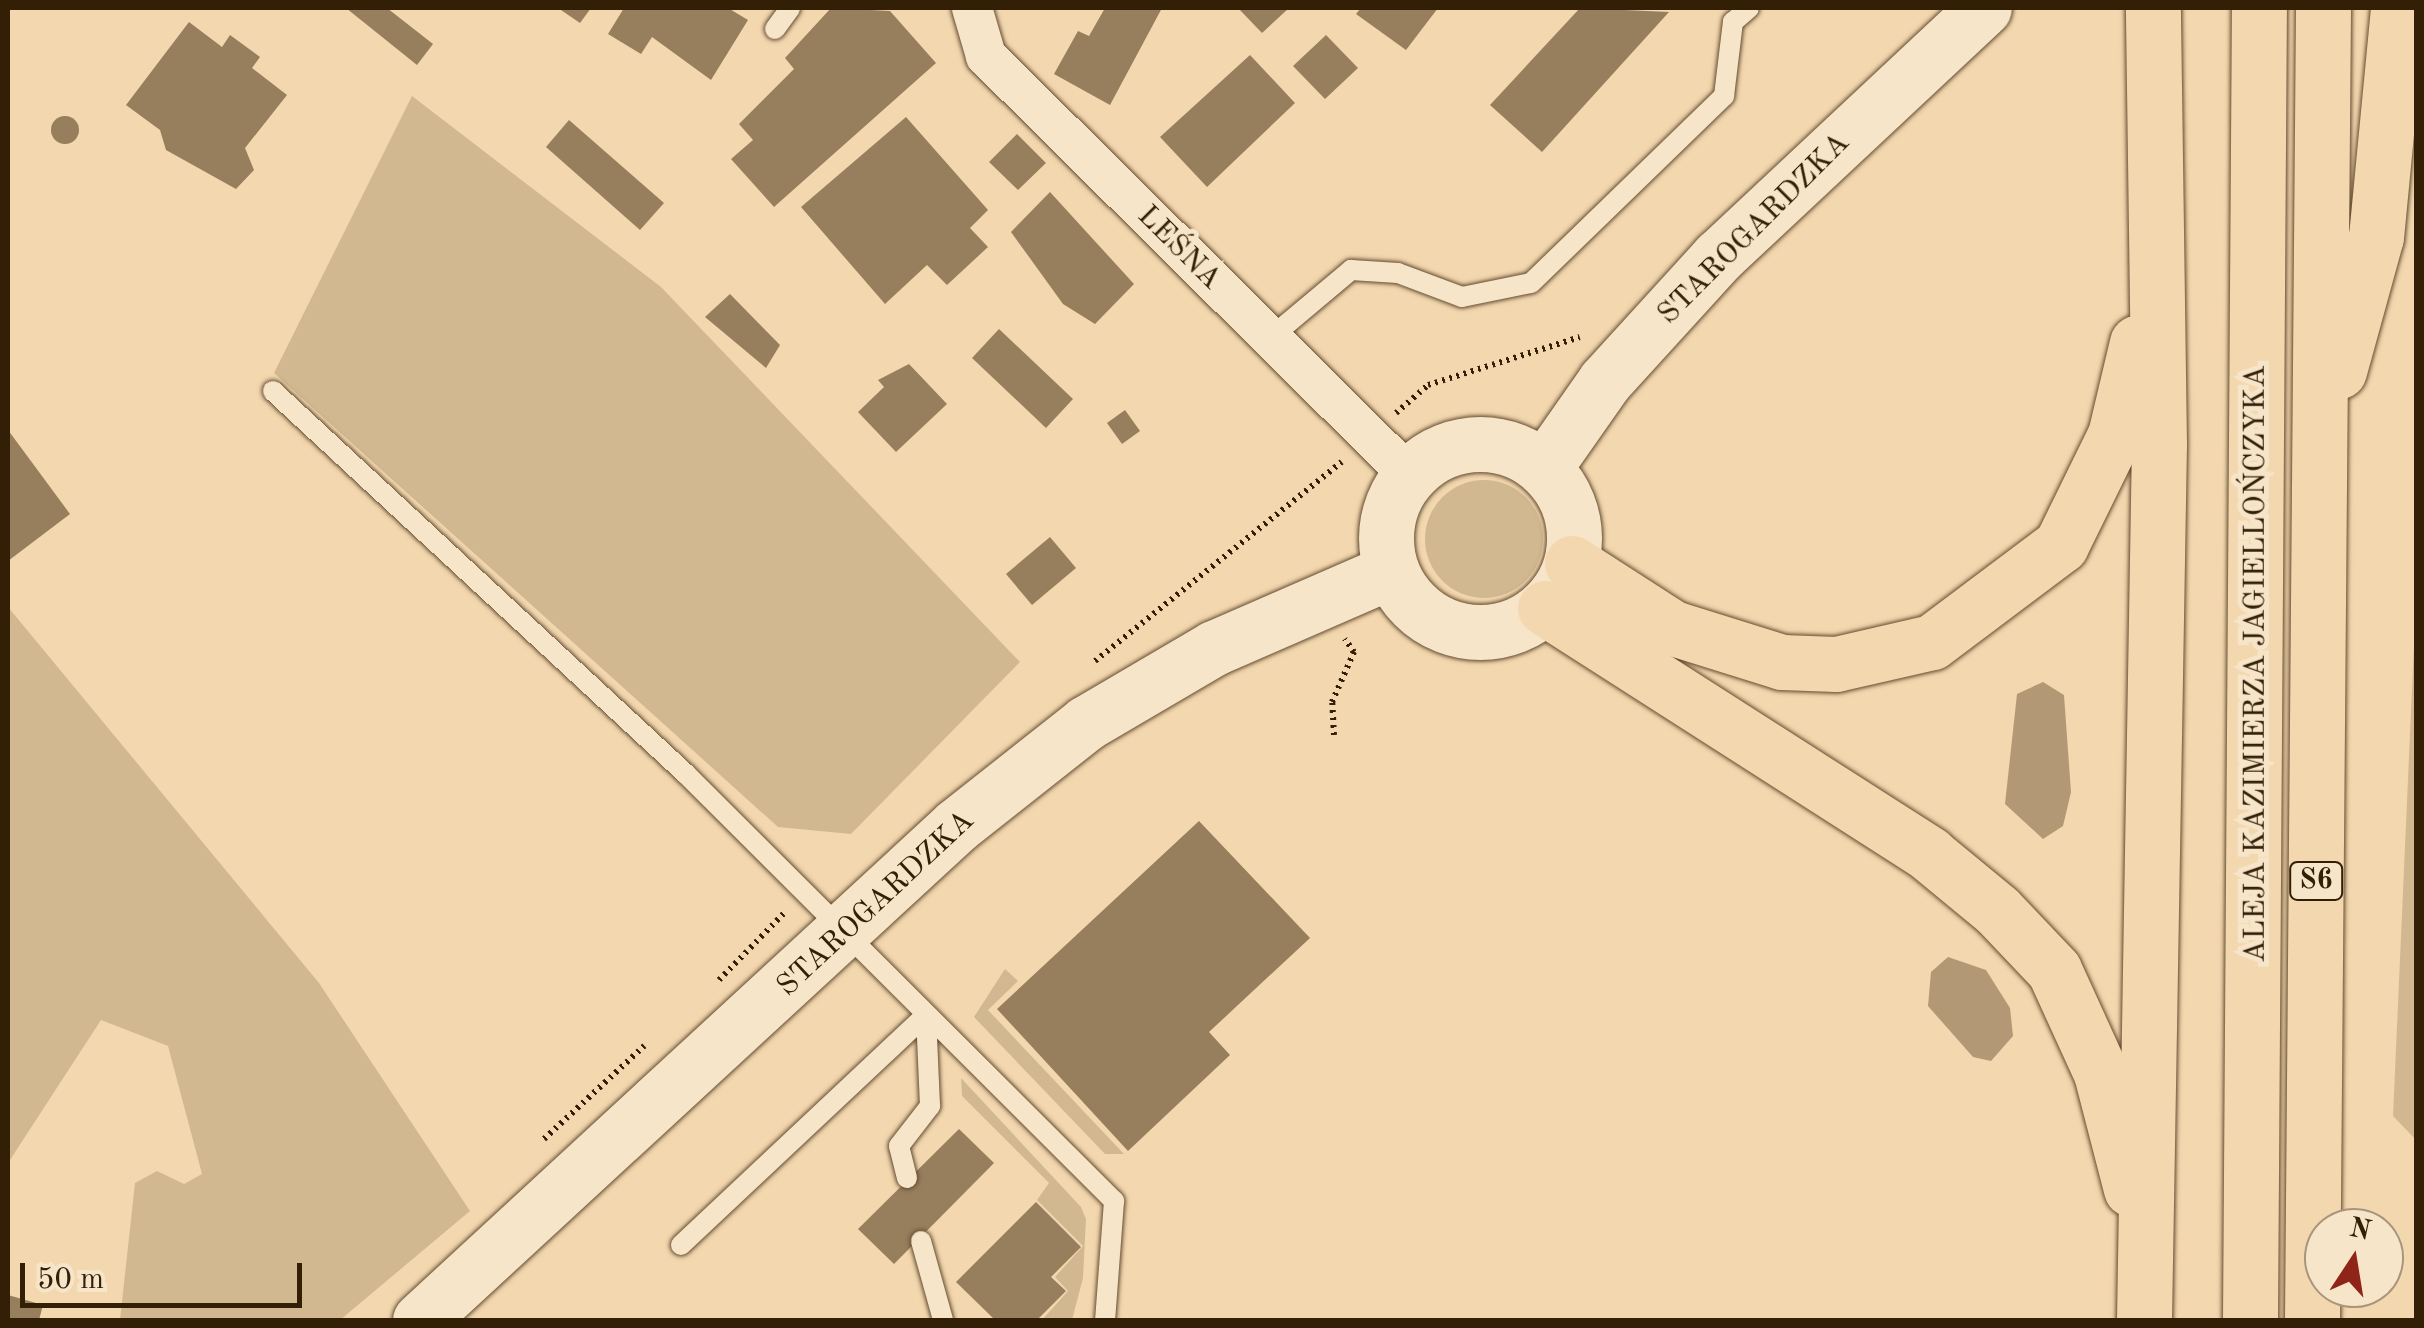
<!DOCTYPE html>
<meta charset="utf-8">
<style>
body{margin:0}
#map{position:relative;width:2424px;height:1328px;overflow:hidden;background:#f3d7ae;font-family:"Old Standard TT",serif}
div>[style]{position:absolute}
.green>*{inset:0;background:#d2b891}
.round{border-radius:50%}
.water>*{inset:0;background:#b29875}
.building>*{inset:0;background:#977e5d}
.path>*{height:6px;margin-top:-3px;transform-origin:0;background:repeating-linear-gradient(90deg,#331e06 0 2.5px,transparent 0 7.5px)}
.roads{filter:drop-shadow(0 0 2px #634c30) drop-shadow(0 0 2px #634c30)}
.lane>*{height:20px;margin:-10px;padding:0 10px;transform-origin:10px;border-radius:10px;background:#f7e5ca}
.street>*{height:40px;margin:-20px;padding:0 20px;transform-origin:20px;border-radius:20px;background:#f7e5ca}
.secondary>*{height:55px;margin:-27.5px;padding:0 27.5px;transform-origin:27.5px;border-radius:27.5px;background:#f7e5ca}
.secondary>.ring{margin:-27.5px;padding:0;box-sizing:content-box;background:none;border:55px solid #f7e5ca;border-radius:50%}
.highway>*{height:55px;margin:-27.5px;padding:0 27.5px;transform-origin:27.5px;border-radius:27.5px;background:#f3d7ae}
span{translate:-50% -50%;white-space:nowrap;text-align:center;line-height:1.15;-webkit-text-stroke:10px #f7e5ca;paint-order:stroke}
.shield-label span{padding:2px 8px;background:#f7e5ca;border:2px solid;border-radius:8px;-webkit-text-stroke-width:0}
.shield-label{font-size:28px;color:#331e06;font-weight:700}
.street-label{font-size:30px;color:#331e06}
.frame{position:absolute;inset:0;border:10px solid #331e06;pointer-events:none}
.north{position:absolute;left:2304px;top:1208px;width:100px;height:100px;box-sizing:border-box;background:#f7e5ca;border:2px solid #a9957c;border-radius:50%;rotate:12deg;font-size:28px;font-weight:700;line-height:40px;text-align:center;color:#331e06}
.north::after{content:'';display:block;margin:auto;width:35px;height:45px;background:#8f2418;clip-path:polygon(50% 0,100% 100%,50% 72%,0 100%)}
.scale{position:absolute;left:20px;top:1263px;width:282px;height:45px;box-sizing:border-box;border:5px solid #331e06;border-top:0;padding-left:12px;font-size:30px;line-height:35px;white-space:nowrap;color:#331e06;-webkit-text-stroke:8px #f7e5ca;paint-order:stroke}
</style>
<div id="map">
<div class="green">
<div style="clip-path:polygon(412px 96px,661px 287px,1020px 662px,851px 834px,778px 827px,274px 373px)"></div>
<div class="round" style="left:1425px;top:480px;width:118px;height:118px"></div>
<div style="clip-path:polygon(8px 607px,319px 983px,470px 1211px,340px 1320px,120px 1320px,135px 1183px,157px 1171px,184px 1184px,202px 1174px,168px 1046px,101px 1020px,8px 1163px)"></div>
<div style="clip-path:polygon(2415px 622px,2416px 622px,2416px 1140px,2393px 1116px)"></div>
<div style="clip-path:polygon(1005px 969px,1018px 981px,988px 1010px,1124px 1154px,1105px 1154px,974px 1017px)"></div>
<div style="clip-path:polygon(961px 1078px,1081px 1207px,1086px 1219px,1083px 1278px,1072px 1320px,1042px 1320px,1068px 1291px,1055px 1277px,1083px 1246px,1037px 1200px,1049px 1183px,962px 1096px)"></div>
</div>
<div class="water">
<div style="clip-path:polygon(2043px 682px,2064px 695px,2071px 792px,2063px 826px,2043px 839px,2005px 804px,2017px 694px)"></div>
<div style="clip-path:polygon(1948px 957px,1986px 970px,2010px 1008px,2013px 1036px,1991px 1061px,1973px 1057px,1928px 1006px,1931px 972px)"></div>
</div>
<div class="building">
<div style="clip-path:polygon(346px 8px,387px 8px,433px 44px,417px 65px)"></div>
<div style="clip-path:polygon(558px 8px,591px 8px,580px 23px)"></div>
<div style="clip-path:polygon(624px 8px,728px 8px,748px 20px,711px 80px,652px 37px,641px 54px,608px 34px)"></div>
<div style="clip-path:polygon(831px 8px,890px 11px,936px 63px,774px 207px,731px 159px,753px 140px,739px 124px,794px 69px,785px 58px)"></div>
<div style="clip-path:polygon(1105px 8px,1162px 8px,1110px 105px,1054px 74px,1078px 31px,1089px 36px)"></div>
<div style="clip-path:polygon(1238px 8px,1289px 8px,1262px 33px)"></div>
<div style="clip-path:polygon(1361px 8px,1438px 8px,1406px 50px,1356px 14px)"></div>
<div style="clip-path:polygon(1580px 8px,1669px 12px,1542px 152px,1490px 105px)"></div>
<div style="clip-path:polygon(189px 22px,222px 47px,230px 35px,260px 57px,252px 68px,287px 95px,245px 148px,254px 170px,236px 189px,166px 150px,160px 130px,126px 105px)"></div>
<div style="clip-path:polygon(1326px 35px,1358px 68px,1325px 99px,1293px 66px)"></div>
<div style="clip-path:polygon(1250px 55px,1295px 103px,1207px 187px,1160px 137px)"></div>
<div class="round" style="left:51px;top:116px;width:28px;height:28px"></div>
<div style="clip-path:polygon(906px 117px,988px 210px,970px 228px,988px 247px,947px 285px,927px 265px,885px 304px,801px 207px)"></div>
<div style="clip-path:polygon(569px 120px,664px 203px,640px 230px,546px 147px)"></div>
<div style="clip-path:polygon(1017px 134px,1046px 163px,1018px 190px,989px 162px)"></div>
<div style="clip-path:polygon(1050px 192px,1134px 284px,1095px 324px,1063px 304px,1011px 232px)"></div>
<div style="clip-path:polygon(730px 294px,780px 345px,766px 368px,705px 317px)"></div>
<div style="clip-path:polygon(999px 329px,1073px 399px,1046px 428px,972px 358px)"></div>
<div style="clip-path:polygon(909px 364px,947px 404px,896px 452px,858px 412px,884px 387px,878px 380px)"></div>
<div style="clip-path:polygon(1125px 410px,1140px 431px,1122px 444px,1107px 423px)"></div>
<div style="clip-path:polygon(8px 430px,70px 514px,8px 561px)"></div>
<div style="clip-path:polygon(1050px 537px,1076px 568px,1032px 605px,1006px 574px)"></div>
<div style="clip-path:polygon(1199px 821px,1310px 938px,1209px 1032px,1230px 1055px,1128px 1151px,997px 1009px)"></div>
<div style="clip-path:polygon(959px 1129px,994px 1163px,894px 1264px,858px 1229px)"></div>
<div style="clip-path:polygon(1036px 1202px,1081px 1247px,1051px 1277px,1066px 1291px,1037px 1320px,995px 1320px,956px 1282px)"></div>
<div style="clip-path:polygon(8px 1295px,43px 1305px,39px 1320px,8px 1320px)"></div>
</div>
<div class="path">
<div style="left:1396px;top:413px;width:43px;rotate:-41.2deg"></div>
<div style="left:1428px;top:385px;width:159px;rotate:-17.5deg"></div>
<div style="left:1095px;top:661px;width:317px;rotate:-38.9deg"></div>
<div style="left:1334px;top:735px;width:33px;rotate:-93deg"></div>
<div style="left:1332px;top:702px;width:55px;rotate:-66.3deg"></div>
<div style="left:1354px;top:652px;width:16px;rotate:-125deg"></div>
<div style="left:719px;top:980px;width:96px;rotate:-45.8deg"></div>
<div style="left:544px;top:1139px;width:137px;rotate:-42.9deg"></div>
</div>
<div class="roads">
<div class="lane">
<div style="left:775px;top:29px;width:26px;rotate:-54deg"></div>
<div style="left:1270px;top:338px;width:106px;rotate:-40deg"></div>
<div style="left:1351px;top:270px;width:47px;rotate:3.7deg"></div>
<div style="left:1398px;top:273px;width:68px;rotate:20.6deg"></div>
<div style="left:1462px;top:297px;width:70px;rotate:-11.5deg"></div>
<div style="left:1531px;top:283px;width:269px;rotate:-44.1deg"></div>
<div style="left:1724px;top:96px;width:75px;rotate:-83.1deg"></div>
<div style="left:1733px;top:22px;width:21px;rotate:-41deg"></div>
<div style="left:273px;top:391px;width:563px;rotate:42.84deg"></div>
<div style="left:686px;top:774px;width:605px;rotate:44.93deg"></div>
<div style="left:1114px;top:1201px;width:119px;rotate:94.3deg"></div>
<div style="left:907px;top:1178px;width:33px;rotate:-104deg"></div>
<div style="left:899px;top:1146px;width:51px;rotate:-52.2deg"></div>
<div style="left:930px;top:1106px;width:91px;rotate:-92.5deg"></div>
<div style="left:921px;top:1241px;width:82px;rotate:74.4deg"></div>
<div style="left:681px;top:1245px;width:336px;rotate:-43.2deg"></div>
</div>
<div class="street">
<div style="left:972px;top:8px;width:50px;rotate:73.7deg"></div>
<div style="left:986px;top:56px;width:595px;rotate:44.73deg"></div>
</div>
<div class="secondary">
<div class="ring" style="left:1386px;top:444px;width:133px;height:133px"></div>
<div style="left:1544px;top:468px;width:106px;rotate:-55deg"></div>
<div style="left:1605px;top:381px;width:168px;rotate:-47.7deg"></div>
<div style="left:1718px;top:257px;width:364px;rotate:-43.1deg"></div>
<div style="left:420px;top:1320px;width:730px;rotate:-42.67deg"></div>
<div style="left:957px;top:825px;width:164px;rotate:-38.3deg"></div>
<div style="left:1086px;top:723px;width:148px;rotate:-30.4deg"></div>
<div style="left:1214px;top:648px;width:193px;rotate:-23.5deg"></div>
</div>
<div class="highway">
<div style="left:2339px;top:371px;width:139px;rotate:-74.6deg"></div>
<div style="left:2376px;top:237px;width:230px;rotate:-84.5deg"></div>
<div style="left:1572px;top:563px;width:120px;rotate:32.8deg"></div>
<div style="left:1673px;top:628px;width:114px;rotate:17.3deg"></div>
<div style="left:1782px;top:662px;width:54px;rotate:2.1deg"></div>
<div style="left:1836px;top:664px;width:98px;rotate:-12.9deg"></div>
<div style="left:1932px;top:642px;width:161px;rotate:-36.9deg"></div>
<div style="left:2061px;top:545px;width:123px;rotate:-63.9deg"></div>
<div style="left:2115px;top:435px;width:95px;rotate:-76.6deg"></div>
<div style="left:1545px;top:608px;width:456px;rotate:32.6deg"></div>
<div style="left:1929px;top:854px;width:88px;rotate:39.5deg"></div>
<div style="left:1997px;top:910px;width:83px;rotate:46.5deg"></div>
<div style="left:2054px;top:970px;width:113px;rotate:65.5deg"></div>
<div style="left:2101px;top:1073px;width:120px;rotate:75.5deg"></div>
<div style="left:2144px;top:1320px;width:875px;rotate:-89.02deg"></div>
<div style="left:2159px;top:445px;width:437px;rotate:-90.8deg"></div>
<div style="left:2250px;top:1320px;width:1312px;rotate:-89.61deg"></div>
<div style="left:2312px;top:1320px;width:1312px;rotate:-89.52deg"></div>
</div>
</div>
<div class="shield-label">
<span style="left:2316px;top:881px">S6</span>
</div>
<div class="street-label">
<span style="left:1754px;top:229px;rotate:-45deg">STAROGARDZKA</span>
<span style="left:1179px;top:248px;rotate:45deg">LEŚNA</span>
<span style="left:2256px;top:664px;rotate:-90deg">ALEJA KAZIMIERZA JAGIELLOŃCZYKA</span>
<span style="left:876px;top:904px;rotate:-43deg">STAROGARDZKA</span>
</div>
<div class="frame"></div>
<div class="north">N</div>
<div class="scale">50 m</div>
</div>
